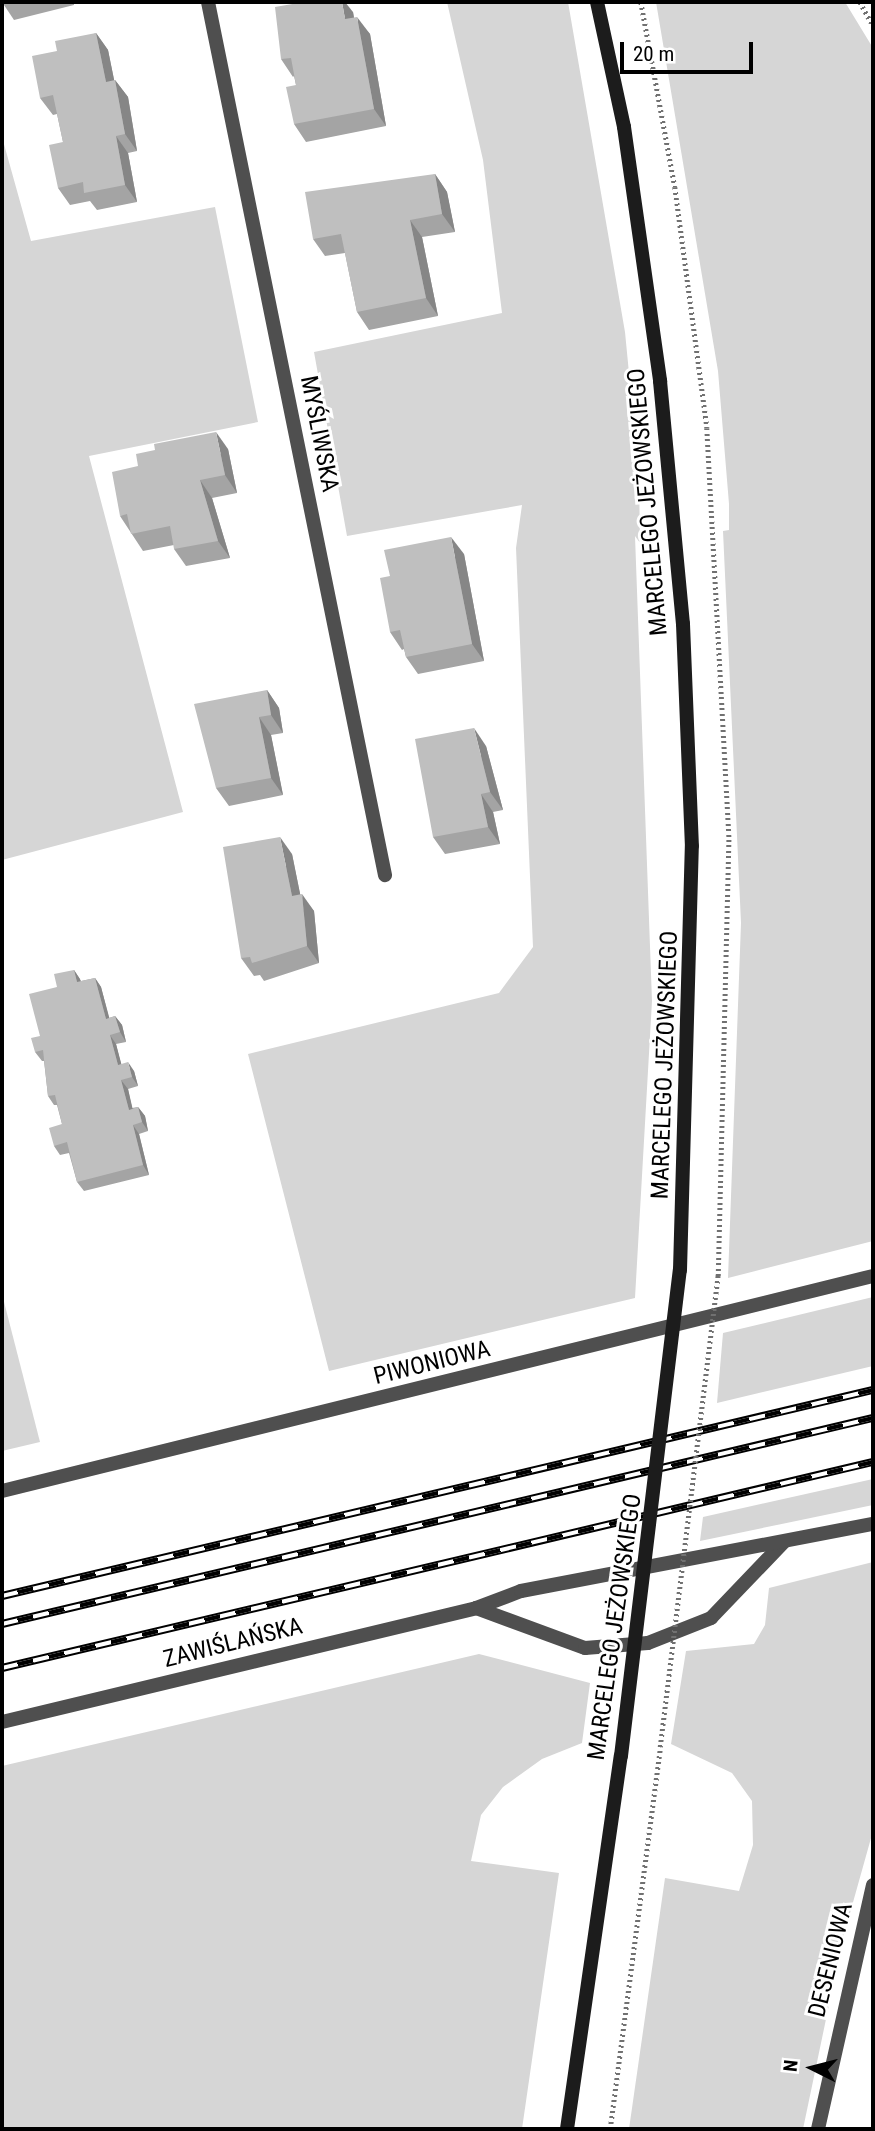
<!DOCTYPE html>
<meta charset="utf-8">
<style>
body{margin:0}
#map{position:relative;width:875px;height:2131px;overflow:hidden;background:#fff;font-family:"Roboto Condensed",sans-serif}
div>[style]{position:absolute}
.green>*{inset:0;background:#d6d6d6}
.path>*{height:4.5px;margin-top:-2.25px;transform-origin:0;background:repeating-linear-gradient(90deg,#717171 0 2px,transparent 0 5.5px)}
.street>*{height:14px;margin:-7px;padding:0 7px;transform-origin:7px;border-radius:7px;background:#4f4f4f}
.secondary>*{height:14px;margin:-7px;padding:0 7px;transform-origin:7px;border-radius:7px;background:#1c1c1c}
.rail>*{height:8px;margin-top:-4px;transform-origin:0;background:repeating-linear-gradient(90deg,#fff 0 16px,#000 0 32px);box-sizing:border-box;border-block:2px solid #000}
.path-bridge>*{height:4.5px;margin-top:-2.25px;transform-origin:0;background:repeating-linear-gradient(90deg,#717171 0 2px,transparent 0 5.5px)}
.secondary-bridge>*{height:14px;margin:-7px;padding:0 7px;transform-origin:7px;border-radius:7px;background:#1c1c1c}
.wall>*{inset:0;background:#a4a4a4}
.shaded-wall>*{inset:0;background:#868686}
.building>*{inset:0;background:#bfbfbf}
span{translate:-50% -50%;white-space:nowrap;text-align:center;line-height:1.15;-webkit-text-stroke:6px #fff;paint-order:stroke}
.street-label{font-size:24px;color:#000}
.frame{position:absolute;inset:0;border:4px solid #000;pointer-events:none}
.north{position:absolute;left:777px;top:2033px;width:70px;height:70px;-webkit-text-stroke:5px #fff;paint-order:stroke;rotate:276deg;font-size:19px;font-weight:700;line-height:28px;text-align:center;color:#000}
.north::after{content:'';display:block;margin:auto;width:24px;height:32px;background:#000;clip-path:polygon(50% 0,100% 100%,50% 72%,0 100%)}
.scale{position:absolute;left:620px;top:42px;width:133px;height:32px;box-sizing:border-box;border:4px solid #000;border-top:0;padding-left:9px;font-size:21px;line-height:24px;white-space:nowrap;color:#000;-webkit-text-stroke:5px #fff;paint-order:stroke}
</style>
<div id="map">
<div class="green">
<div style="clip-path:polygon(447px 2px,568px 2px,625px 332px,639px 476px,640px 543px,635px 536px,652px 1001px,635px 1298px,329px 1371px,248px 1054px,499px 993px,533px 947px,516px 548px,522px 505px,347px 536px,314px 352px,502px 313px,483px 160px)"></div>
<div style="clip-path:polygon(656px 2px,845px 2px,873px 48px,873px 1241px,728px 1278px,741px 923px,723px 531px,729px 530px,729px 504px,718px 371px)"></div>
<div style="clip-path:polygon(2px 137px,31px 241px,215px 207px,258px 422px,89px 456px,183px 812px,2px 860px)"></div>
<div style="clip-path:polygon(2px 1294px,40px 1442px,2px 1451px)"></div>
<div style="clip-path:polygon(873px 1297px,873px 1366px,717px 1403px,723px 1333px)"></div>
<div style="clip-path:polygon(873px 1479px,873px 1505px,700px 1541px,703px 1517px)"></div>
<div style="clip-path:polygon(873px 1562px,873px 1831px,843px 1938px,803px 2129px,629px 2129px,665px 1878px,739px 1891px,753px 1845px,752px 1801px,732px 1773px,671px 1744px,686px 1651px,754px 1644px,765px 1625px,769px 1588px)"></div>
<div style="clip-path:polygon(479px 1654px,590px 1683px,582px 1743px,542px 1759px,503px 1787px,481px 1815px,471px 1861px,559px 1873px,522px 2129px,2px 2129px,2px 1766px)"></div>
</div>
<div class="path">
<div style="left:641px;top:2px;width:188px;rotate:79.6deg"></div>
<div style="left:675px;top:187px;width:243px;rotate:82.4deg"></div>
<div style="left:707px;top:428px;width:410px;rotate:86.9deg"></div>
<div style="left:860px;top:2px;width:26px;rotate:61deg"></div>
<div style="left:610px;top:2129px;width:385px;rotate:-82.5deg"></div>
</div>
<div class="street">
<div style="left:208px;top:2px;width:891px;rotate:78.54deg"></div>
<div style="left:2px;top:1491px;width:897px;rotate:-13.87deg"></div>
<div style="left:476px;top:1608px;width:116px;rotate:20.2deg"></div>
<div style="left:585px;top:1648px;width:63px;rotate:-4.5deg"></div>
<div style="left:648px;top:1643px;width:68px;rotate:-21.6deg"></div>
<div style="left:711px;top:1618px;width:105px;rotate:-46.2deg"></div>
<div style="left:2px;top:1722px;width:488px;rotate:-13.5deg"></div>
<div style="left:476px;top:1608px;width:48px;rotate:-20.7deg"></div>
<div style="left:521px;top:1591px;width:358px;rotate:-10.8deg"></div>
<div style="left:818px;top:2129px;width:250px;rotate:-77.3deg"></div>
</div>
<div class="secondary">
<div style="left:597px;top:2px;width:128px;rotate:77.8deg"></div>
<div style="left:624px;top:127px;width:257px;rotate:81.9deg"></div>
<div style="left:660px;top:381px;width:244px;rotate:84.6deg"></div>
<div style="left:683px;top:624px;width:222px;rotate:87.7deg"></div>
<div style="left:567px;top:2129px;width:377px;rotate:-81.8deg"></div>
</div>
<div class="rail">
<div style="left:2px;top:1596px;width:895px;rotate:-13.31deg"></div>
<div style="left:2px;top:1624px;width:895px;rotate:-13.31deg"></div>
<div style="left:2px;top:1668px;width:895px;rotate:-13.31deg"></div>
</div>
<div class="path-bridge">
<div style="left:660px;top:1747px;width:475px;rotate:-83deg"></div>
<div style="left:718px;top:1276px;width:439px;rotate:-88.6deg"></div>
</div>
<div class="secondary-bridge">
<div style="left:621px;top:1756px;width:490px;rotate:-83.1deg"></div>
<div style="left:680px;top:1270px;width:424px;rotate:-88.4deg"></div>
</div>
<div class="wall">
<div style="clip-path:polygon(2px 2px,74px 2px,74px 5px,14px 20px)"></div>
<div style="clip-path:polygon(353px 12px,354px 18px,370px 34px,386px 126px,306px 142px,294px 124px,296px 85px,294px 76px,293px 77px,281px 59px)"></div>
<div style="clip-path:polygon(96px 33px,108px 50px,114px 80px,115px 80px,128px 97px,137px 151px,128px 153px,137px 202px,97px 210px,90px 201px,70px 205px,58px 188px,63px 142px,57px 114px,53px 115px,40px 98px,57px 51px)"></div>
<div style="clip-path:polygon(435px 174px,447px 192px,455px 232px,422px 237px,438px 316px,369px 330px,357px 312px,345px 253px,325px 256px,313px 239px)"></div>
<div style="clip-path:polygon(228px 449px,237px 493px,212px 498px,230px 558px,186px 566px,174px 549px,174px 545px,143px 551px,120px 516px)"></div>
<div style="clip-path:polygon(464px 554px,484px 661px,418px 674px,406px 657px,404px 649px,402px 650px,390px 632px,390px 576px)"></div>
<div style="clip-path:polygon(267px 690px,279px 708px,283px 733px,271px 735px,283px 795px,229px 806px,216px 788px)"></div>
<div style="clip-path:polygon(486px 746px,503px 810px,493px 812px,500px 844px,445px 854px,433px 837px)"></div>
<div style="clip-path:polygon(292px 854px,300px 894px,314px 911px,319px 963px,264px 981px,260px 975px,254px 976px,241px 958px)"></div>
<div style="clip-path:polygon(74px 970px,81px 981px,95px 978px,101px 987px,109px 1018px,115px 1016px,122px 1025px,126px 1042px,116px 1044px,121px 1064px,134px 1071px,138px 1086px,128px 1089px,132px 1108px,138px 1107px,145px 1116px,148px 1131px,139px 1134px,149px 1175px,84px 1191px,77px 1182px,69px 1153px,60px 1155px,54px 1146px,62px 1124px,57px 1105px,54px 1105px,48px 1096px,44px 1061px,42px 1061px,35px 1052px,57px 987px)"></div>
</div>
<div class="shaded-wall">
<div style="clip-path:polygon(342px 2px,345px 2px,353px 12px,357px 37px,345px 19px)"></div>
<div style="clip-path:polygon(357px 17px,370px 34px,386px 126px,374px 109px)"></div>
<div style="clip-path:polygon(96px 33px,108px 50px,118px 99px,106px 82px)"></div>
<div style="clip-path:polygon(115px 80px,128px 97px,137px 151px,125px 134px)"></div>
<div style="clip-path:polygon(116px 136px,128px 153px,137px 202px,125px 185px)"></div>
<div style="clip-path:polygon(435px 174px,447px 192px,455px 232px,442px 214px)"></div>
<div style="clip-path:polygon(410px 220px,422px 237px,438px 316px,426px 298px)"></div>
<div style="clip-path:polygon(216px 432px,228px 449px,237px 493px,225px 475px)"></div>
<div style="clip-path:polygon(200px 480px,212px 498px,230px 558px,218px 541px)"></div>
<div style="clip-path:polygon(451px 537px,464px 554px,484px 661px,472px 644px)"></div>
<div style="clip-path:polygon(267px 690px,279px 708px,283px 733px,271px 715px)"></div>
<div style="clip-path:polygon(259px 717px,271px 735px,283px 795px,271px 778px)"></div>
<div style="clip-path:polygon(474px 728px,486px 746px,503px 810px,490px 792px)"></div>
<div style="clip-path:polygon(481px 794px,493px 812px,500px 844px,488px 827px)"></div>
<div style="clip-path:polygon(280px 837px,292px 854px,304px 913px,292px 896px)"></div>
<div style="clip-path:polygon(302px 894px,314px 911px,319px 963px,307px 946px)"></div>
<div style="clip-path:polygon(74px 970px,80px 979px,83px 991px,77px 982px)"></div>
<div style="clip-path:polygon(95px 978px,101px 987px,112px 1028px,106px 1019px)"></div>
<div style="clip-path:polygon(115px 1016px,122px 1025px,126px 1042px,120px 1032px)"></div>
<div style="clip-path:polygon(110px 1035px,116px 1044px,124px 1074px,118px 1065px)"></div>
<div style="clip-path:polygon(128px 1062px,134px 1071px,138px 1086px,132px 1077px)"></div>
<div style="clip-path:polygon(121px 1080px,128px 1089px,135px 1119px,129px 1110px)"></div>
<div style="clip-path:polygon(138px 1107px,145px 1116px,148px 1131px,142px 1122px)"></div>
<div style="clip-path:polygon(133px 1125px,139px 1134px,149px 1175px,143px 1165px)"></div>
</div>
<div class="building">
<div style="clip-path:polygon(304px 2px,342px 2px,345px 19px,357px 17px,374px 109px,294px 124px,286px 87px,296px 85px,291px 58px,281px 59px,275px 7px)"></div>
<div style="clip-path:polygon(96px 33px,106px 82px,115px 80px,125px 134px,116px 136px,125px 185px,84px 193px,83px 182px,58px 188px,49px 145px,63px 142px,53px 95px,40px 98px,32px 56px,57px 51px,55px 41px)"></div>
<div style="clip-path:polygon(435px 174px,442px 214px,410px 220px,426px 298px,357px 312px,341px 234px,313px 239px,305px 192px)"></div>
<div style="clip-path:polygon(216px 432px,225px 475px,200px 480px,218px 541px,174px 549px,170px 526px,131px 534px,127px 514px,120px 516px,112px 472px,138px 466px,136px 454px,155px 450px,154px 444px)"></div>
<div style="clip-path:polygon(451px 537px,472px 644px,406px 657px,400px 630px,390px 632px,380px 578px,390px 576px,384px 550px)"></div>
<div style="clip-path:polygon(267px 690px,271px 715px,259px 717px,271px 778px,216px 788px,194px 704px)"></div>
<div style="clip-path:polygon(474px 728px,490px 792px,481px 794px,488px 827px,433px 837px,415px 739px)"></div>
<div style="clip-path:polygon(280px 837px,292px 896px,302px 894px,307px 946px,252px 963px,250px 957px,241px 958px,223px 847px)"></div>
<div style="clip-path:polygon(74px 970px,77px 982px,95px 978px,106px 1019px,115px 1016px,120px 1032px,110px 1035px,118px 1065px,128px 1062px,132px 1077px,121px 1080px,129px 1110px,138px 1107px,142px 1122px,133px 1125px,143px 1165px,77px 1182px,67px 1142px,54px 1146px,49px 1128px,62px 1124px,55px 1095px,48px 1096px,43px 1050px,35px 1052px,31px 1038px,40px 1036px,29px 994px,57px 987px,54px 974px)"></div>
</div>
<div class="street-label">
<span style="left:319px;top:434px;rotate:79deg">MYŚLIWSKA</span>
<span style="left:648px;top:502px;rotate:-95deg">MARCELEGO JEŻOWSKIEGO</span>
<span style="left:665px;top:1065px;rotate:-88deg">MARCELEGO JEŻOWSKIEGO</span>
<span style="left:432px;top:1363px;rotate:-14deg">PIWONIOWA</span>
<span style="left:615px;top:1627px;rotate:-82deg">MARCELEGO JEŻOWSKIEGO</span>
<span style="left:233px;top:1643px;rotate:-14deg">ZAWIŚLAŃSKA</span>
<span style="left:831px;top:1960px;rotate:-76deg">DESENIOWA</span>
</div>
<div class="frame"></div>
<div class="north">N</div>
<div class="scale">20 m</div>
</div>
